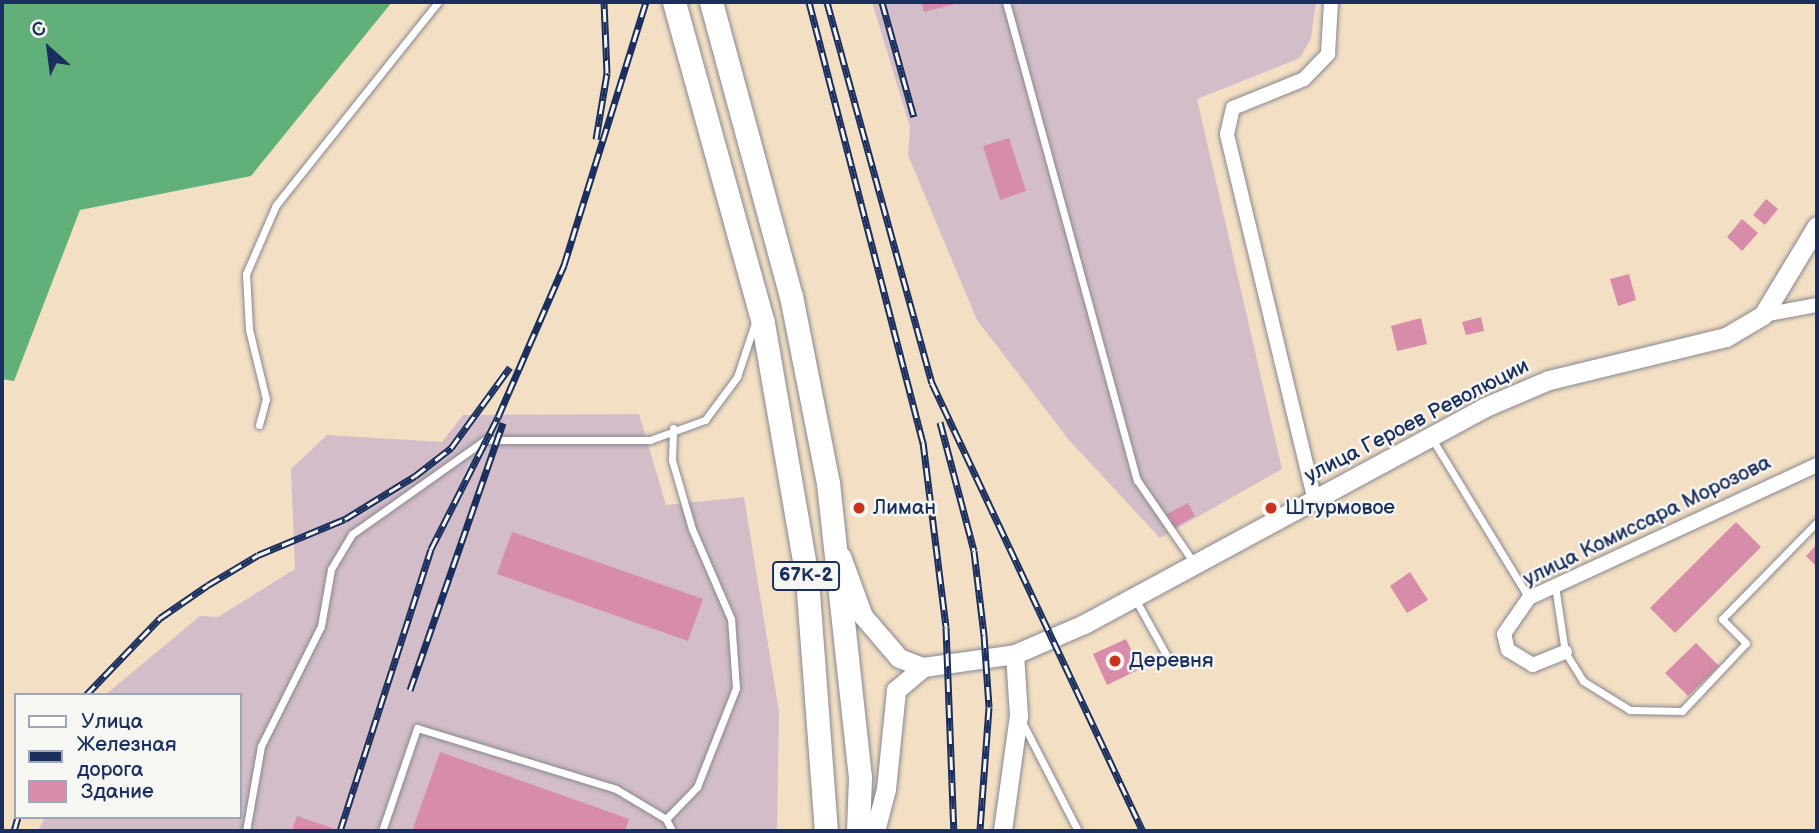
<!DOCTYPE html>
<meta charset="utf-8">
<style>
body{margin:0}
#map{position:relative;width:1819px;height:833px;overflow:hidden;background:#f3dfc3;font-family:"Balsamiq Sans",sans-serif}
div>[style]{position:absolute}
.industrial>*{inset:0;background:#d2bdc8}
.forest>*{inset:0;background:#62b079}
.building>*{inset:0;background:#d78caa}
.roads{filter:drop-shadow(0 0 2px #878790) drop-shadow(0 0 2px #878790)}
.service>*{height:7px;margin:-3.5px;padding:0 3.5px;transform-origin:3.5px;border-radius:3.5px;background:#fff}
.minor>*{height:14px;margin:-7px;padding:0 7px;transform-origin:7px;border-radius:7px;background:#fff}
.tertiary>*{height:18px;margin:-9px;padding:0 9px;transform-origin:9px;border-radius:9px;background:#fff}
.secondary>*{height:19px;margin:-9.5px;padding:0 9.5px;transform-origin:9.5px;border-radius:9.5px;background:#fff}
.trunk>*{height:23px;margin:-11.5px;padding:0 11.5px;transform-origin:11.5px;border-radius:11.5px;background:#fff}
.rail>*{height:7px;margin-top:-3.5px;transform-origin:0;background:repeating-linear-gradient(90deg,#f6f6f2 0 13px,#1b2f5e 0 26px);box-sizing:border-box;border-block:2px solid #1b2f5e}
.dots>*{width:19px;height:19px;translate:-50% -50%;box-sizing:border-box;border:4px solid #f6f6f2;border-radius:50%}
span{translate:-50% -50%;white-space:nowrap;text-align:center;line-height:1.15;-webkit-text-stroke:5px #f6f6f2;paint-order:stroke}
.shield-label span{padding:2px 5px;background:#f6f6f2;border:2px solid;border-radius:5px;-webkit-text-stroke-width:0}
.shield-label{font-size:19px;color:#1b2f5e;font-weight:700}
.street-label{font-size:21px;color:#1b2f5e}
.poi-label{font-size:21px;color:#1b2f5e}
.left{translate:0 -50%;text-align:left}
.frame{position:absolute;inset:0;border:4px solid #1b2f5e;pointer-events:none}
.legend{position:absolute;left:14px;top:693px;width:228px;height:126px;box-sizing:border-box;background:#f6f6f2;border:2px solid #9ea6b7;margin:0;padding:9px 12px;list-style:none;font-size:21px;color:#1b2f5e}
.legend li{display:flex;align-items:center;gap:14px;height:35px}
.legend b{width:35px;border:2px solid #9ea6b7}
.north{position:absolute;left:14px;top:14px;width:70px;height:70px;-webkit-text-stroke:5px #f6f6f2;paint-order:stroke;rotate:332deg;font-size:19px;font-weight:700;line-height:28px;text-align:center;color:#1b2f5e}
.north::after{content:'';display:block;margin:auto;width:24px;height:32px;background:#1b2f5e;clip-path:polygon(50% 0,100% 100%,50% 72%,0 100%)}
</style>
<div id="map">
<div class="industrial">
<div style="clip-path:polygon(872px 2px,1316px 2px,1311px 38px,1300px 58px,1197px 99px,1282px 469px,1160px 538px,1069px 440px,977px 320px,908px 155px,910px 127px)"></div>
<div style="clip-path:polygon(639px 414px,666px 505px,744px 497px,779px 712px,777px 831px,38px 831px,45px 817px,240px 817px,240px 695px,105px 695px,200px 616px,218px 617px,295px 569px,291px 469px,327px 435px,442px 442px,463px 415px)"></div>
</div>
<div class="forest">
<div style="clip-path:polygon(2px 2px,392px 2px,251px 176px,80px 210px,14px 381px,2px 379px)"></div>
</div>
<div class="building">
<div style="clip-path:polygon(921px 2px,958px 2px,958px 3px,924px 12px)"></div>
<div style="clip-path:polygon(1009px 138px,1026px 191px,1000px 200px,983px 146px)"></div>
<div style="clip-path:polygon(1766px 199px,1778px 209px,1765px 225px,1753px 215px)"></div>
<div style="clip-path:polygon(1742px 219px,1758px 233px,1742px 251px,1727px 237px)"></div>
<div style="clip-path:polygon(1629px 274px,1636px 300px,1618px 306px,1610px 279px)"></div>
<div style="clip-path:polygon(1481px 317px,1484px 331px,1466px 335px,1462px 322px)"></div>
<div style="clip-path:polygon(1421px 318px,1427px 344px,1397px 351px,1391px 326px)"></div>
<div style="clip-path:polygon(1188px 503px,1195px 516px,1174px 528px,1167px 514px)"></div>
<div style="clip-path:polygon(1736px 522px,1761px 547px,1675px 633px,1650px 608px)"></div>
<div style="clip-path:polygon(512px 532px,703px 599px,688px 641px,497px 574px)"></div>
<div style="clip-path:polygon(1817px 544px,1817px 567px,1806px 556px)"></div>
<div style="clip-path:polygon(1410px 572px,1428px 600px,1407px 613px,1390px 586px)"></div>
<div style="clip-path:polygon(1126px 639px,1140px 669px,1107px 685px,1093px 654px)"></div>
<div style="clip-path:polygon(1696px 643px,1719px 666px,1688px 696px,1665px 673px)"></div>
<div style="clip-path:polygon(440px 752px,629px 819px,625px 831px,412px 831px)"></div>
<div style="clip-path:polygon(297px 816px,332px 828px,331px 831px,292px 831px)"></div>
</div>
<div class="roads">
<div class="service">
<div style="left:1006px;top:2px;width:496px;rotate:74.7deg"></div>
<div style="left:1137px;top:480px;width:101px;rotate:55.5deg"></div>
<div style="left:259px;top:425px;width:27px;rotate:-75deg"></div>
<div style="left:266px;top:399px;width:72px;rotate:-103.7deg"></div>
<div style="left:249px;top:329px;width:55px;rotate:-93.1deg"></div>
<div style="left:246px;top:274px;width:75px;rotate:-66.5deg"></div>
<div style="left:276px;top:205px;width:260px;rotate:-51.4deg"></div>
<div style="left:1431px;top:437px;width:188px;rotate:58.7deg"></div>
<div style="left:1555px;top:586px;width:67px;rotate:81.4deg"></div>
<div style="left:1565px;top:652px;width:34px;rotate:58deg"></div>
<div style="left:1583px;top:681px;width:55px;rotate:31.7deg"></div>
<div style="left:1630px;top:710px;width:52px;rotate:1.1deg"></div>
<div style="left:1682px;top:711px;width:93px;rotate:-46.7deg"></div>
<div style="left:1746px;top:643px;width:34px;rotate:-135deg"></div>
<div style="left:1722px;top:619px;width:136px;rotate:-45.6deg"></div>
<div style="left:1134px;top:597px;width:70px;rotate:60.9deg"></div>
<div style="left:1021px;top:720px;width:125px;rotate:62.8deg"></div>
<div style="left:666px;top:819px;width:13px;rotate:63deg"></div>
<div style="left:246px;top:831px;width:86px;rotate:-80deg"></div>
<div style="left:261px;top:746px;width:134px;rotate:-63.4deg"></div>
<div style="left:321px;top:626px;width:58px;rotate:-80deg"></div>
<div style="left:331px;top:569px;width:41px;rotate:-59deg"></div>
<div style="left:352px;top:534px;width:163px;rotate:-35.3deg"></div>
<div style="left:485px;top:440px;width:165px"></div>
<div style="left:650px;top:440px;width:59px;rotate:-20deg"></div>
<div style="left:705px;top:420px;width:54px;rotate:-53.3deg"></div>
<div style="left:737px;top:377px;width:57px;rotate:-71.6deg"></div>
<div style="left:382px;top:831px;width:109px;rotate:-71.2deg"></div>
<div style="left:417px;top:728px;width:208px;rotate:17deg"></div>
<div style="left:616px;top:789px;width:58px;rotate:31deg"></div>
<div style="left:666px;top:819px;width:45px;rotate:-45.9deg"></div>
<div style="left:697px;top:787px;width:106px;rotate:-68.5deg"></div>
<div style="left:736px;top:688px;width:69px;rotate:-94.1deg"></div>
<div style="left:731px;top:619px;width:98px;rotate:-113.4deg"></div>
<div style="left:692px;top:529px;width:72px;rotate:-106.2deg"></div>
<div style="left:672px;top:460px;width:32px;rotate:-88deg"></div>
</div>
<div class="minor">
<div style="left:1763px;top:315px;width:55px;rotate:-10.5deg"></div>
<div style="left:1314px;top:497px;width:373px;rotate:-103.5deg"></div>
<div style="left:1227px;top:134px;width:27px;rotate:-77deg"></div>
<div style="left:1233px;top:108px;width:77px;rotate:-22.2deg"></div>
<div style="left:1304px;top:79px;width:35px;rotate:-46deg"></div>
<div style="left:1328px;top:54px;width:52px;rotate:-86.7deg"></div>
<div style="left:1565px;top:652px;width:35px;rotate:158deg"></div>
<div style="left:1533px;top:665px;width:29px;rotate:-149deg"></div>
<div style="left:1508px;top:650px;width:16px;rotate:-104deg"></div>
<div style="left:1504px;top:634px;width:44px;rotate:-55.2deg"></div>
<div style="left:1529px;top:598px;width:317px;rotate:-24.8deg"></div>
</div>
<div class="tertiary">
<div style="left:1003px;top:831px;width:116px;rotate:-82.1deg"></div>
<div style="left:1019px;top:716px;width:62px;rotate:-93.7deg"></div>
</div>
<div class="secondary">
<div style="left:841px;top:556px;width:64px;rotate:69.9deg"></div>
<div style="left:863px;top:616px;width:55px;rotate:49.4deg"></div>
<div style="left:899px;top:658px;width:26px;rotate:21deg"></div>
<div style="left:923px;top:667px;width:93px;rotate:-8deg"></div>
<div style="left:1015px;top:654px;width:75px;rotate:-23.5deg"></div>
<div style="left:1084px;top:624px;width:454px;rotate:-28.4deg"></div>
<div style="left:1483px;top:408px;width:72px;rotate:-23deg"></div>
<div style="left:1549px;top:380px;width:182px;rotate:-13.7deg"></div>
<div style="left:1726px;top:337px;width:43px;rotate:-30.7deg"></div>
<div style="left:1763px;top:315px;width:104px;rotate:-58.8deg"></div>
<div style="left:875px;top:831px;width:43px;rotate:-75.3deg"></div>
<div style="left:886px;top:789px;width:100px;rotate:-84.2deg"></div>
<div style="left:896px;top:690px;width:35px;rotate:-40deg"></div>
</div>
<div class="trunk">
<div style="left:674px;top:2px;width:333px;rotate:74.5deg"></div>
<div style="left:763px;top:323px;width:260px;rotate:80.2deg"></div>
<div style="left:807px;top:579px;width:253px;rotate:85.7deg"></div>
<div style="left:711px;top:2px;width:305px;rotate:74.8deg"></div>
<div style="left:791px;top:296px;width:191px;rotate:78.8deg"></div>
<div style="left:828px;top:483px;width:296px;rotate:83.8deg"></div>
<div style="left:860px;top:777px;width:54px;rotate:92.1deg"></div>
</div>
</div>
<div class="rail">
<div style="left:809px;top:2px;width:455px;rotate:75.5deg"></div>
<div style="left:923px;top:442px;width:186px;rotate:82.9deg"></div>
<div style="left:946px;top:627px;width:204px;rotate:87.8deg"></div>
<div style="left:827px;top:2px;width:395px;rotate:74.6deg"></div>
<div style="left:932px;top:383px;width:495px;rotate:64.8deg"></div>
<div style="left:882px;top:2px;width:119px;rotate:74.5deg"></div>
<div style="left:596px;top:139px;width:67px;rotate:-80.5deg"></div>
<div style="left:607px;top:73px;width:71px;rotate:-92.4deg"></div>
<div style="left:940px;top:422px;width:133px;rotate:75.2deg"></div>
<div style="left:974px;top:551px;width:85px;rotate:83.2deg"></div>
<div style="left:984px;top:635px;width:72px;rotate:86deg"></div>
<div style="left:989px;top:707px;width:124px;rotate:94.2deg"></div>
<div style="left:410px;top:690px;width:283px;rotate:-70.8deg"></div>
<div style="left:86px;top:695px;width:107px;rotate:-46.1deg"></div>
<div style="left:160px;top:618px;width:58px;rotate:-34.5deg"></div>
<div style="left:208px;top:585px;width:58px;rotate:-31deg"></div>
<div style="left:258px;top:555px;width:94px;rotate:-22.5deg"></div>
<div style="left:345px;top:519px;width:82px;rotate:-31.6deg"></div>
<div style="left:415px;top:476px;width:46px;rotate:-37.9deg"></div>
<div style="left:451px;top:448px;width:100px;rotate:-53.9deg"></div>
<div style="left:14px;top:831px;width:15px;rotate:-74deg"></div>
<div style="left:340px;top:831px;width:296px;rotate:-72.1deg"></div>
<div style="left:431px;top:549px;width:148px;rotate:-63.1deg"></div>
<div style="left:498px;top:417px;width:166px;rotate:-66.5deg"></div>
<div style="left:564px;top:265px;width:275px;rotate:-72.7deg"></div>
</div>
<div class="dots">
<div style="left:859px;top:508px;background:#c8321e"></div>
<div style="left:1271px;top:508px;background:#c8321e"></div>
<div style="left:1115px;top:661px;background:#c8321e"></div>
</div>
<div class="shield-label">
<span style="left:806px;top:576px">67К-2</span>
</div>
<div class="street-label">
<span style="left:1417px;top:421px;rotate:-27deg">улица Героев Революции</span>
<span style="left:1647px;top:521px;rotate:-26deg">улица Комиссара Морозова</span>
</div>
<div class="poi-label">
<span class="left" style="left:873px;top:508px">Лиман</span>
<span class="left" style="left:1285px;top:508px">Штурмовое</span>
<span class="left" style="left:1129px;top:661px">Деревня</span>
</div>
<div class="frame"></div>
<ul class="legend">
<li><b style="height:9px;background:#fff"></b>Улица</li>
<li><b style="height:9px;background:#1b2f5e"></b>Железная дорога</li>
<li><b style="height:19px;background:#d78caa"></b>Здание</li>
</ul>
<div class="north">С</div>
</div>
